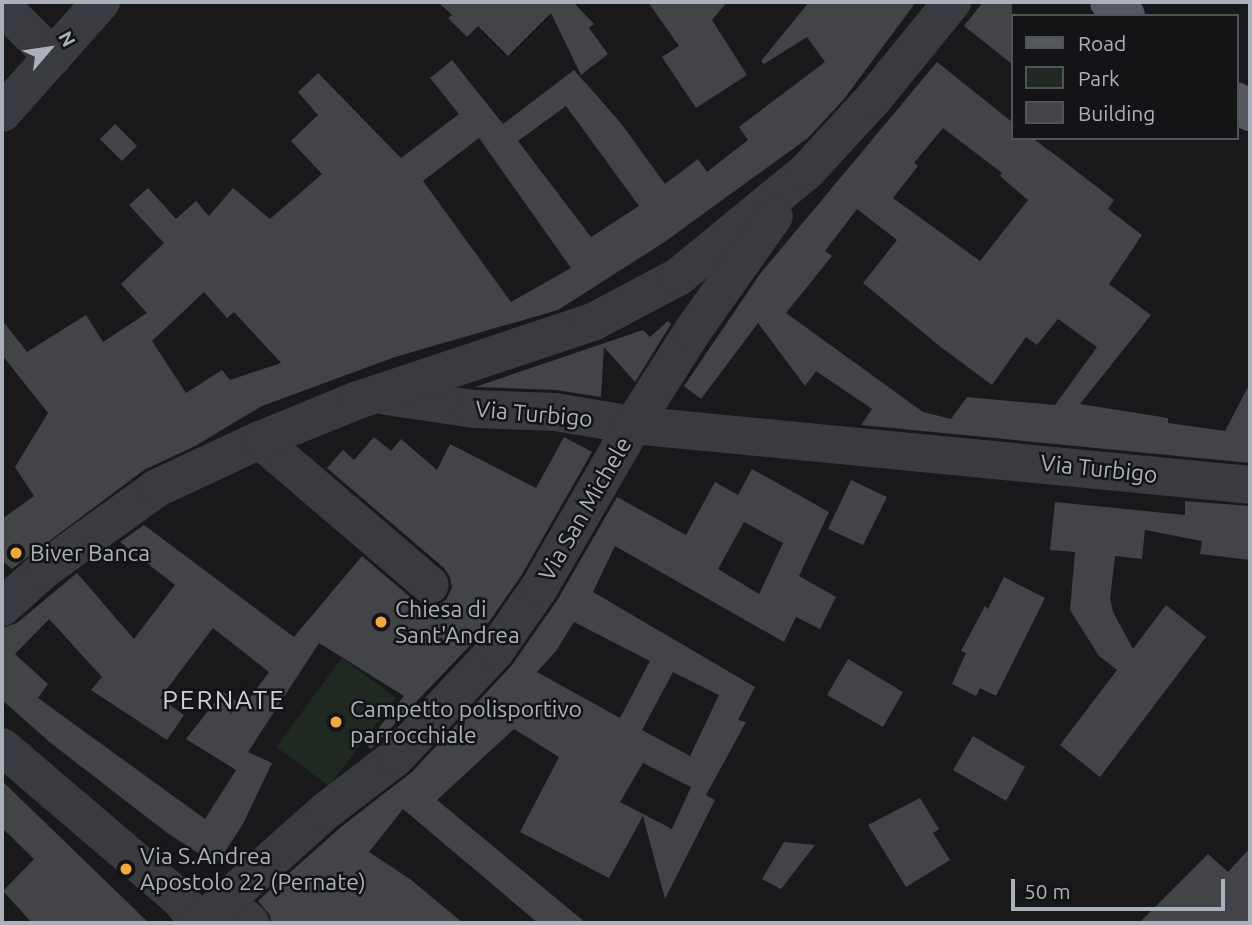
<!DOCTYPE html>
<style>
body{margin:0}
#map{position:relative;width:1252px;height:925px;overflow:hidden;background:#19191b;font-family:Ubuntu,sans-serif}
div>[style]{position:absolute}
.green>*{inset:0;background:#202921}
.building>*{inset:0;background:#434448}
.minor>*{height:38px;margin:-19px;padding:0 19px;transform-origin:19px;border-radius:19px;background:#3a3b40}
.major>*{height:38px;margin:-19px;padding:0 19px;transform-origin:19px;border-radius:19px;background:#56585f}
.dots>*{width:19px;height:19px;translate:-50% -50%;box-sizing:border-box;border:4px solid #141416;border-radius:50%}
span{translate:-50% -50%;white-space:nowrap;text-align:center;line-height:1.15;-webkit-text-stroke:5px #141416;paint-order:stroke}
.street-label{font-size:23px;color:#abb1ba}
.poi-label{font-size:23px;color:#abb1ba}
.left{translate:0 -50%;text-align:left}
.quarter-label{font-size:26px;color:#cccfd6;letter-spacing:2px}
.frame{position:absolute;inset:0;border:4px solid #abb1ba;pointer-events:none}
.legend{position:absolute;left:1011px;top:14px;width:228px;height:126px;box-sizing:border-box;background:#141416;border:2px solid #505358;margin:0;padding:9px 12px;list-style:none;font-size:21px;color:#abb1ba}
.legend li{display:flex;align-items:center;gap:14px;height:35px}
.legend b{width:35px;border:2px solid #505358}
.north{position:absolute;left:14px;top:14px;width:70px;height:70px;-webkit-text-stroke:5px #141416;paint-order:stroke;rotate:61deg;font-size:19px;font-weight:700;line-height:28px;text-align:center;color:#abb1ba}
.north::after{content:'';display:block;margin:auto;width:24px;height:32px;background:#abb1ba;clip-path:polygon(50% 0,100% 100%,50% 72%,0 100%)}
.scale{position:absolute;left:1011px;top:879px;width:214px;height:32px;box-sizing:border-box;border:4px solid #abb1ba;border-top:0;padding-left:9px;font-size:21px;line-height:24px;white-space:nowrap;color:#abb1ba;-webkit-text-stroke:5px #141416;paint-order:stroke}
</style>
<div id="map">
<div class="green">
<div style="clip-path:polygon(342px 658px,396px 698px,329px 786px,276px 747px)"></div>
</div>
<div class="building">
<div style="clip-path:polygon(438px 2px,573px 2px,594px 24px,589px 28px,608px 54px,581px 75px,551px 13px,508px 56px,478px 26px,467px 37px,448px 18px,452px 15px)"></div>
<div style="clip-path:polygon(648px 2px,727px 2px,712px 20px,747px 75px,696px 108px,662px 57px,679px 46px)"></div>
<div style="clip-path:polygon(evenodd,809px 2px,916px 2px,844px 99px,808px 138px,663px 243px,558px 310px,395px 357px,262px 406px,195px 446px,144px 470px,12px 569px,2px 561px,2px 519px,34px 496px,15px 467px,48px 413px,2px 355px,2px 320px,27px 352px,86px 315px,103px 342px,147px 313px,121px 284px,164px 243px,129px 205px,148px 188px,176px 219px,196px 201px,209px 216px,233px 188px,270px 219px,322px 174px,291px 141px,318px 115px,298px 92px,318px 73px,401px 158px,459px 114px,430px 78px,452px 60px,503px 124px,574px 70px,620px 122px,665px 184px,698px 159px,707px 172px,748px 140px,739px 127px,825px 62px,807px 37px,764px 64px,761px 61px,809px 2px,566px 106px,639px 206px,591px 237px,518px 141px,566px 106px,809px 2px,479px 138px,571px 268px,511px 302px,423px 181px,479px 138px,809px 2px,204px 292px,227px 318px,234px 312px,281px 363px,230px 380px,222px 370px,186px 393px,152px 341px,204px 292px)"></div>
<div style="clip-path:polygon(983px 2px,1012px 2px,1012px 64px,964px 26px)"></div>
<div style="clip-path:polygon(evenodd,937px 62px,1012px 122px,1012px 138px,1032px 138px,1058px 157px,1114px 200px,1108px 209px,1142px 235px,1109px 284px,1151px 315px,1080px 404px,1168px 418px,1168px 423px,1225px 431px,1250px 383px,1250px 463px,861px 425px,872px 409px,816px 371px,805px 386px,758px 323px,701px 399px,684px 386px,760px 274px,937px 62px,943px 128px,1002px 173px,1000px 176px,1028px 200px,980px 261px,893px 198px,918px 166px,914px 163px,943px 128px,937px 62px,857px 209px,897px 240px,863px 283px,942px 348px,992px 385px,1026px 337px,1037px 345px,1058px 319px,1097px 347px,1055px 405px,967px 397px,951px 419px,923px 412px,786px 313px,832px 256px,825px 251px,857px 209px)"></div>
<div style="clip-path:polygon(115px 124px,137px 146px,122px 161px,100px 139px)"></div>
<div style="clip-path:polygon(668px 321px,671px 324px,635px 382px,604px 347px,601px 397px,556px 390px,475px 387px,643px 330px,650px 337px)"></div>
<div style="clip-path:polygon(evenodd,374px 437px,391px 451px,401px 439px,437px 470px,450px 444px,536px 488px,564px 437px,592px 452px,521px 576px,479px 636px,371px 749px,366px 744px,404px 696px,319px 643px,248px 752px,272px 763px,243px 824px,216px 865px,166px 832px,52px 744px,2px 700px,2px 628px,17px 623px,77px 573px,134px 639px,175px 585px,120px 542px,144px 525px,294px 637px,362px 556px,416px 602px,425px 606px,437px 606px,446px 600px,452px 588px,450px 577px,444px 568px,327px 468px,343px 450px,354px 460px,374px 437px,49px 619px,102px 677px,91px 690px,167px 740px,184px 715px,160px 698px,213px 628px,269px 672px,244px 706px,223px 692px,186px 739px,236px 770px,205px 819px,38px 698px,48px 684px,15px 654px,49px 619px)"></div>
<div style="clip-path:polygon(evenodd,752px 469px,829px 512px,799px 576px,836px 597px,820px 629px,796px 617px,784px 642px,615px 546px,593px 592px,755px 687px,738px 720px,746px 722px,706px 795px,715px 800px,665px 899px,643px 816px,609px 878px,520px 832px,559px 757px,514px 729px,437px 800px,586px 923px,538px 923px,403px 809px,369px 852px,410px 879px,463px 923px,271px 923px,270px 915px,258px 901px,341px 827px,412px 772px,512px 665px,558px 599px,617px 497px,686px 535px,715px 482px,738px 495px,752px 469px,744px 522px,783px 543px,759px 594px,718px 569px,744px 522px,752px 469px,574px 622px,650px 661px,620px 718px,537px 672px,556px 651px,574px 622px,752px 469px,673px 672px,719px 695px,690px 756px,642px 730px,673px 672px,752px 469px,643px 763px,691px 787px,672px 829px,620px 802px,643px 763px)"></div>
<div style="clip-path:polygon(851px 480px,887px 497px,863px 545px,828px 529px)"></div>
<div style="clip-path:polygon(1185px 501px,1250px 506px,1250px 560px,1200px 554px,1202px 541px,1145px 530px,1142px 559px,1115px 556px,1110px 599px,1113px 612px,1133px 649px,1166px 605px,1206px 637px,1100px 777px,1060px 745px,1117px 670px,1099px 656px,1070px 610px,1075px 552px,1050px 550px,1055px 502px,1185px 515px)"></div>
<div style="clip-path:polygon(1004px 577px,1045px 598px,996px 696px,980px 688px,976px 696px,952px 684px,966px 653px,961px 651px,985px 606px,988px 609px)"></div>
<div style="clip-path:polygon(848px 659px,903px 692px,883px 727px,827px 695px)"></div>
<div style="clip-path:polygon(973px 736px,1025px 767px,1006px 801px,953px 770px)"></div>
<div style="clip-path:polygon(2px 781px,149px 923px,32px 923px,3px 891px,34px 859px,2px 828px)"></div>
<div style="clip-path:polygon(920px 798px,939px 829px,933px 833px,950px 860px,906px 887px,868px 825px)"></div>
<div style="clip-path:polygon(784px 842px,815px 845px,781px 889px,762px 879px)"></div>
<div style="clip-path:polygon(1250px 848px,1250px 923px,1139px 923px,1208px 854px,1228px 872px)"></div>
</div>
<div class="minor">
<div style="left:2px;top:6px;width:72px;rotate:45deg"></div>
<div style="left:2px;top:113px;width:149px;rotate:-48.3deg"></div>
<div style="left:386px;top:396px;width:89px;rotate:8.4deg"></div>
<div style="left:474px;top:409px;width:81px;rotate:2.1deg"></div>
<div style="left:555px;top:412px;width:79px;rotate:9.5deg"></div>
<div style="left:633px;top:425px;width:620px;rotate:5.55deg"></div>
<div style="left:260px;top:440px;width:223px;rotate:40.5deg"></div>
<div style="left:2px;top:607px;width:59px;rotate:-41.6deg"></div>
<div style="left:46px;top:568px;width:137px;rotate:-35.8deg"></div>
<div style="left:157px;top:488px;width:114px;rotate:-25deg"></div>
<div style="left:260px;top:440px;width:106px;rotate:-22.2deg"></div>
<div style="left:358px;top:400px;width:248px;rotate:-18.4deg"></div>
<div style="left:593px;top:322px;width:96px;rotate:-27.9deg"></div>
<div style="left:678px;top:277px;width:166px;rotate:-39.4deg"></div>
<div style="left:806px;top:172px;width:100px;rotate:-47.4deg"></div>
<div style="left:874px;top:98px;width:124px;rotate:-50.9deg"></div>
<div style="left:2px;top:747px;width:233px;rotate:40.5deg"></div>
<div style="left:179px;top:898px;width:33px;rotate:50deg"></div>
<div style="left:224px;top:900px;width:35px;rotate:41deg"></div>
<div style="left:200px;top:923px;width:170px;rotate:-41.7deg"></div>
<div style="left:327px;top:810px;width:87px;rotate:-37.5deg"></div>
<div style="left:396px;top:757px;width:146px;rotate:-46.9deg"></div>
<div style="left:496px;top:650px;width:75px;rotate:-55.3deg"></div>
<div style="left:539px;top:588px;width:188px;rotate:-60deg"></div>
<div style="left:633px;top:425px;width:114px;rotate:-57.6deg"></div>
<div style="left:694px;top:329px;width:138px;rotate:-54.7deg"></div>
</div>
<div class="major">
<div style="left:1109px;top:2px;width:22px;rotate:39deg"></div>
<div style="left:1236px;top:101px;width:18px;rotate:38deg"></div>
</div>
<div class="dots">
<div style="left:16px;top:553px;background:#f2a93a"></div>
<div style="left:381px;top:622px;background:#f2a93a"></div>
<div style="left:336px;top:722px;background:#f2a93a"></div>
<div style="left:126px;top:869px;background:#f2a93a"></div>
</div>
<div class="street-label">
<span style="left:534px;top:414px;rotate:5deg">Via Turbigo</span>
<span style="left:1099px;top:469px;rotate:6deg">Via Turbigo</span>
<span style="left:585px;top:509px;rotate:-60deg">Via San Michele</span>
</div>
<div class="poi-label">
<span class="left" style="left:30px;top:553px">Biver Banca</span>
<span class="left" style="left:395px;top:622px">Chiesa di<br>Sant'Andrea</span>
<span class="left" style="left:350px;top:722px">Campetto polisportivo<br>parrocchiale</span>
<span class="left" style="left:140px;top:869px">Via S.Andrea<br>Apostolo 22 (Pernate)</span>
</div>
<div class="quarter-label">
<span style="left:224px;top:700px">PERNATE</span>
</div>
<div class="frame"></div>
<ul class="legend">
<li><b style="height:9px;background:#56585f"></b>Road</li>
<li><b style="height:19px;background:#202921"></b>Park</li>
<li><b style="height:19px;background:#434448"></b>Building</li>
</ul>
<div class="north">N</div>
<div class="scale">50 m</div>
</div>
